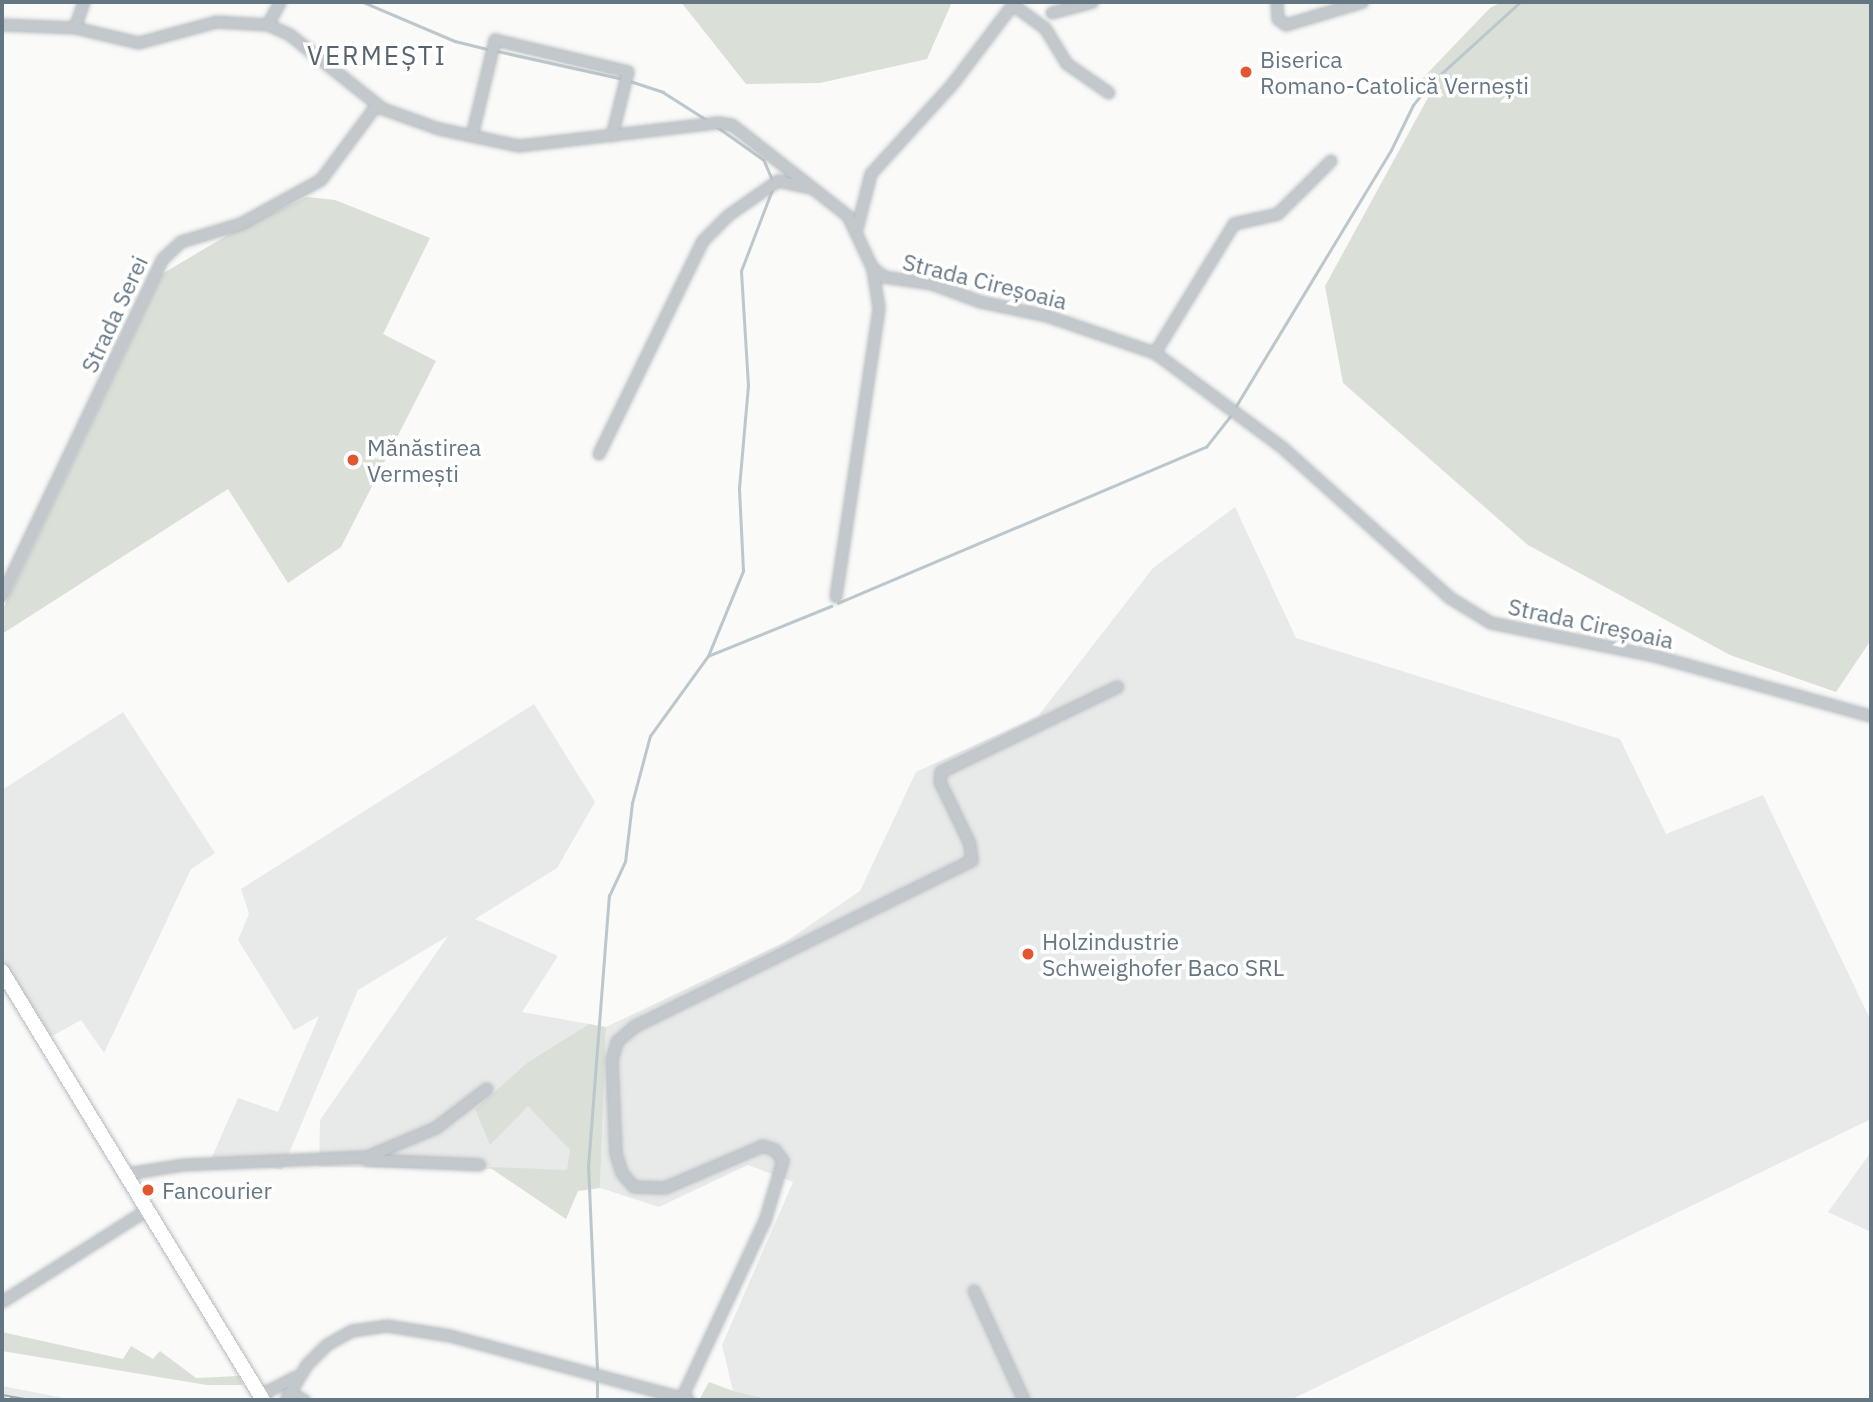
<!DOCTYPE html>
<meta charset="utf-8">
<style>
body{margin:0}
#map{position:relative;width:1873px;height:1402px;overflow:hidden;background:#fafaf8;font-family:"IBM Plex Sans",sans-serif}
div>[style]{position:absolute}
.built>*{inset:0;background:#e8e9e9}
.green>*{inset:0;background:#dadfd7}
.stream>*{height:2.5px;margin:-1.25px;padding:0 1.25px;transform-origin:1.25px;border-radius:1.25px;background:#bbc7cb}
.roads{filter:drop-shadow(0 0 2px #b5babe) drop-shadow(0 0 2px #b5babe)}
.minor>*{height:10px;margin:-5px;padding:0 5px;transform-origin:5px;border-radius:5px;background:#c3c8cc}
.major>*{height:14px;margin:-7px;padding:0 7px;transform-origin:7px;border-radius:7px;background:#fff}
.rail>*{height:5px;margin-top:-2.5px;transform-origin:0;background:repeating-linear-gradient(90deg,#fff 0 8px,#a2aab0 0 16px);box-sizing:border-box;border-block:2px solid #a2aab0}
.dots>*{width:19px;height:19px;translate:-50% -50%;box-sizing:border-box;border:4px solid #fff;border-radius:50%}
span{translate:-50% -50%;white-space:nowrap;text-align:center;line-height:1.15;-webkit-text-stroke:7px #fff;paint-order:stroke}
.poi-label{font-size:23px;color:#657683}
.left{translate:0 -50%;text-align:left}
.street-label{font-size:23px;color:#657683}
.quarter-label{font-size:26px;color:#57646e;letter-spacing:2px}
.frame{position:absolute;inset:0;border:4px solid #657683;pointer-events:none}
</style>
<div id="map">
<div class="built">
<div style="clip-path:polygon(1235px 507px,1296px 638px,1620px 739px,1666px 834px,1763px 795px,1871px 1021px,1871px 1119px,1290px 1400px,773px 1400px,733px 1391px,722px 1345px,793px 1182px,748px 1165px,659px 1207px,600px 1188px,606px 1027px,785px 942px,860px 891px,916px 772px,1038px 716px,1153px 568px)"></div>
<div style="clip-path:polygon(534px 704px,595px 802px,557px 868px,475px 919px,558px 956px,522px 1012px,589px 1024px,528px 1062px,475px 1109px,490px 1144px,528px 1105px,570px 1150px,568px 1170px,319px 1167px,320px 1120px,448px 936px,358px 990px,282px 1170px,212px 1157px,238px 1098px,278px 1112px,319px 1016px,294px 1030px,238px 940px,249px 914px,241px 889px)"></div>
<div style="clip-path:polygon(123px 712px,215px 853px,191px 869px,104px 1053px,81px 1020px,52px 1036px,2px 967px,2px 790px)"></div>
<div style="clip-path:polygon(1871px 1152px,1871px 1232px,1828px 1212px)"></div>
<div style="clip-path:polygon(2px 1386px,74px 1400px,2px 1400px)"></div>
</div>
<div class="green">
<div style="clip-path:polygon(681px 2px,952px 2px,927px 59px,820px 83px,746px 84px)"></div>
<div style="clip-path:polygon(1502px 2px,1871px 2px,1871px 640px,1836px 692px,1730px 655px,1528px 545px,1343px 383px,1325px 286px,1430px 94px,1418px 83px,1490px 8px)"></div>
<div style="clip-path:polygon(307px 197px,335px 200px,430px 238px,383px 334px,436px 361px,341px 547px,288px 583px,228px 489px,2px 634px,2px 611px,162px 274px,231px 233px)"></div>
<div style="clip-path:polygon(589px 1024px,606px 1027px,600px 1188px,578px 1191px,566px 1219px,489px 1167px,567px 1170px,570px 1150px,528px 1106px,490px 1145px,475px 1109px,528px 1062px)"></div>
<div style="clip-path:polygon(2px 1332px,123px 1359px,131px 1346px,153px 1359px,160px 1351px,196px 1378px,239px 1376px,243px 1385px,207px 1385px,2px 1351px)"></div>
<div style="clip-path:polygon(709px 1382px,733px 1391px,773px 1400px,699px 1400px)"></div>
</div>
<div class="stream">
<div style="left:363px;top:2px;width:100px;rotate:23deg"></div>
<div style="left:455px;top:41px;width:36px;rotate:14deg"></div>
<div style="left:497px;top:51px;width:129px;rotate:12.5deg"></div>
<div style="left:630px;top:81px;width:35px;rotate:18deg"></div>
<div style="left:663px;top:92px;width:52px;rotate:32.5deg"></div>
<div style="left:716px;top:126px;width:59px;rotate:35.3deg"></div>
<div style="left:764px;top:160px;width:21px;rotate:67deg"></div>
<div style="left:1236px;top:406px;width:299px;rotate:-58.8deg"></div>
<div style="left:1391px;top:150px;width:50px;rotate:-63.9deg"></div>
<div style="left:1413px;top:105px;width:27px;rotate:-51deg"></div>
<div style="left:1430px;top:84px;width:122px;rotate:-42.3deg"></div>
<div style="left:838px;top:603px;width:400px;rotate:-23deg"></div>
<div style="left:1206px;top:447px;width:42px;rotate:-51.8deg"></div>
<div style="left:708px;top:656px;width:133px;rotate:-22.1deg"></div>
<div style="left:597px;top:1370px;width:203px;rotate:-92.5deg"></div>
<div style="left:588px;top:1167px;width:272px;rotate:-85.6deg"></div>
<div style="left:609px;top:896px;width:38px;rotate:-65deg"></div>
<div style="left:625px;top:862px;width:59px;rotate:-83.2deg"></div>
<div style="left:632px;top:803px;width:69px;rotate:-75deg"></div>
<div style="left:650px;top:736px;width:99px;rotate:-54.1deg"></div>
<div style="left:708px;top:656px;width:92px;rotate:-67.6deg"></div>
<div style="left:743px;top:571px;width:83px;rotate:-92.8deg"></div>
<div style="left:739px;top:488px;width:102px;rotate:-85deg"></div>
<div style="left:748px;top:386px;width:115px;rotate:-93.5deg"></div>
<div style="left:741px;top:271px;width:87px;rotate:-69.1deg"></div>
<div style="left:597px;top:1400px;width:19px;rotate:-90deg"></div>
</div>
<div class="roads">
<div class="minor">
<div style="left:1277px;top:2px;width:17px;rotate:87deg"></div>
<div style="left:1278px;top:19px;width:10px;rotate:37deg"></div>
<div style="left:1286px;top:25px;width:80px;rotate:-16.6deg"></div>
<div style="left:1013px;top:5px;width:39px;rotate:36deg"></div>
<div style="left:1045px;top:28px;width:42px;rotate:58.6deg"></div>
<div style="left:1067px;top:64px;width:51px;rotate:34.6deg"></div>
<div style="left:1052px;top:13px;width:42px;rotate:-15deg"></div>
<div style="left:2px;top:25px;width:73px;rotate:2.4deg"></div>
<div style="left:75px;top:28px;width:66px;rotate:13.2deg"></div>
<div style="left:139px;top:43px;width:81px;rotate:-15.1deg"></div>
<div style="left:217px;top:22px;width:51px;rotate:3.4deg"></div>
<div style="left:268px;top:25px;width:24px;rotate:24deg"></div>
<div style="left:290px;top:35px;width:119px;rotate:38.5deg"></div>
<div style="left:383px;top:109px;width:59px;rotate:19.7deg"></div>
<div style="left:439px;top:129px;width:82px;rotate:12deg"></div>
<div style="left:519px;top:146px;width:201px;rotate:-6.6deg"></div>
<div style="left:719px;top:123px;width:13px;rotate:9deg"></div>
<div style="left:732px;top:125px;width:147px;rotate:38.1deg"></div>
<div style="left:848px;top:216px;width:56px;rotate:64.8deg"></div>
<div style="left:872px;top:267px;width:16px;rotate:40deg"></div>
<div style="left:884px;top:277px;width:49px;rotate:8.3deg"></div>
<div style="left:932px;top:284px;width:52px;rotate:20.2deg"></div>
<div style="left:981px;top:302px;width:67px;rotate:12deg"></div>
<div style="left:1047px;top:316px;width:114px;rotate:18.9deg"></div>
<div style="left:1155px;top:353px;width:159px;rotate:36.6deg"></div>
<div style="left:1283px;top:448px;width:224px;rotate:41.9deg"></div>
<div style="left:1450px;top:598px;width:48px;rotate:31.4deg"></div>
<div style="left:1491px;top:623px;width:166px;rotate:11.4deg"></div>
<div style="left:1654px;top:656px;width:225px;rotate:15.5deg"></div>
<div style="left:268px;top:25px;width:26px;rotate:-62deg"></div>
<div style="left:75px;top:28px;width:28px;rotate:-71deg"></div>
<div style="left:472px;top:136px;width:99px;rotate:-76.5deg"></div>
<div style="left:495px;top:40px;width:137px;rotate:13.5deg"></div>
<div style="left:628px;top:72px;width:66px;rotate:104deg"></div>
<div style="left:857px;top:229px;width:57px;rotate:-75.7deg"></div>
<div style="left:871px;top:174px;width:120px;rotate:-47.7deg"></div>
<div style="left:952px;top:85px;width:104px;rotate:-52.8deg"></div>
<div style="left:1155px;top:353px;width:151px;rotate:-58.5deg"></div>
<div style="left:1234px;top:224px;width:45px;rotate:-12.8deg"></div>
<div style="left:1278px;top:214px;width:75px;rotate:-45deg"></div>
<div style="left:599px;top:454px;width:237px;rotate:-64deg"></div>
<div style="left:703px;top:241px;width:37px;rotate:-45deg"></div>
<div style="left:729px;top:215px;width:60px;rotate:-34.8deg"></div>
<div style="left:778px;top:181px;width:35px;rotate:12deg"></div>
<div style="left:2px;top:596px;width:373px;rotate:-64.5deg"></div>
<div style="left:163px;top:259px;width:25px;rotate:-43deg"></div>
<div style="left:181px;top:242px;width:63px;rotate:-16.7deg"></div>
<div style="left:241px;top:224px;width:91px;rotate:-28.8deg"></div>
<div style="left:321px;top:180px;width:94px;rotate:-53.3deg"></div>
<div style="left:836px;top:597px;width:292px;rotate:-81.5deg"></div>
<div style="left:879px;top:308px;width:39px;rotate:-99deg"></div>
<div style="left:367px;top:1160px;width:113px;rotate:2.5deg"></div>
<div style="left:127px;top:1174px;width:58px;rotate:-9deg"></div>
<div style="left:184px;top:1165px;width:183px;rotate:-2.5deg"></div>
<div style="left:367px;top:1157px;width:75px;rotate:-22.8deg"></div>
<div style="left:436px;top:1128px;width:64px;rotate:-37.4deg"></div>
<div style="left:974px;top:1291px;width:120px;rotate:65.4deg"></div>
<div style="left:2px;top:1302px;width:174px;rotate:-32.3deg"></div>
<div style="left:289px;top:1393px;width:17px;rotate:25deg"></div>
<div style="left:261px;top:1395px;width:39px;rotate:-27deg"></div>
<div style="left:286px;top:1400px;width:41px;rotate:-59deg"></div>
<div style="left:307px;top:1365px;width:28px;rotate:-45deg"></div>
<div style="left:327px;top:1345px;width:29px;rotate:-29deg"></div>
<div style="left:352px;top:1331px;width:35px;rotate:-8deg"></div>
<div style="left:387px;top:1326px;width:64px;rotate:9deg"></div>
<div style="left:450px;top:1336px;width:247px;rotate:15deg"></div>
<div style="left:681px;top:1400px;width:198px;rotate:-64.9deg"></div>
<div style="left:765px;top:1221px;width:63px;rotate:-73.3deg"></div>
<div style="left:783px;top:1161px;width:14px;rotate:-126deg"></div>
<div style="left:775px;top:1150px;width:13px;rotate:-162deg"></div>
<div style="left:763px;top:1146px;width:107px;rotate:156.8deg"></div>
<div style="left:665px;top:1188px;width:31px;rotate:-178deg"></div>
<div style="left:634px;top:1187px;width:18px;rotate:-131deg"></div>
<div style="left:622px;top:1173px;width:21px;rotate:-107deg"></div>
<div style="left:616px;top:1153px;width:93px;rotate:-92.5deg"></div>
<div style="left:612px;top:1060px;width:19px;rotate:-74deg"></div>
<div style="left:617px;top:1042px;width:23px;rotate:-41deg"></div>
<div style="left:634px;top:1027px;width:377px;rotate:-26.2deg"></div>
<div style="left:972px;top:861px;width:17px;rotate:-97deg"></div>
<div style="left:970px;top:844px;width:69px;rotate:-115.8deg"></div>
<div style="left:940px;top:782px;width:10px;rotate:-84deg"></div>
<div style="left:941px;top:772px;width:196px;rotate:-25.7deg"></div>
</div>
<div class="major">
<div style="left:2px;top:971px;width:502px;rotate:58.68deg"></div>
</div>
</div>
<div class="rail">
<div style="left:2px;top:1396px;width:23px;rotate:10deg"></div>
</div>
<div class="dots">
<div style="left:1246px;top:72px;background:#e4572e"></div>
<div style="left:353px;top:460px;background:#e4572e"></div>
<div style="left:1028px;top:954px;background:#e4572e"></div>
<div style="left:148px;top:1190px;background:#e4572e"></div>
</div>
<div class="poi-label">
<span class="left" style="left:1260px;top:72px">Biserica<br>Romano-Catolică Vernești</span>
<span class="left" style="left:367px;top:460px">Mănăstirea<br>Vermești</span>
<span class="left" style="left:1042px;top:954px">Holzindustrie<br>Schweighofer Baco SRL</span>
<span class="left" style="left:162px;top:1190px">Fancourier</span>
</div>
<div class="street-label">
<span style="left:985px;top:281px;rotate:14deg">Strada Cireșoaia</span>
<span style="left:114px;top:314px;rotate:-65deg">Strada Serei</span>
<span style="left:1591px;top:623px;rotate:12deg">Strada Cireșoaia</span>
</div>
<div class="quarter-label">
<span style="left:377px;top:56px">VERMEȘTI</span>
</div>
<div class="frame"></div>
</div>
